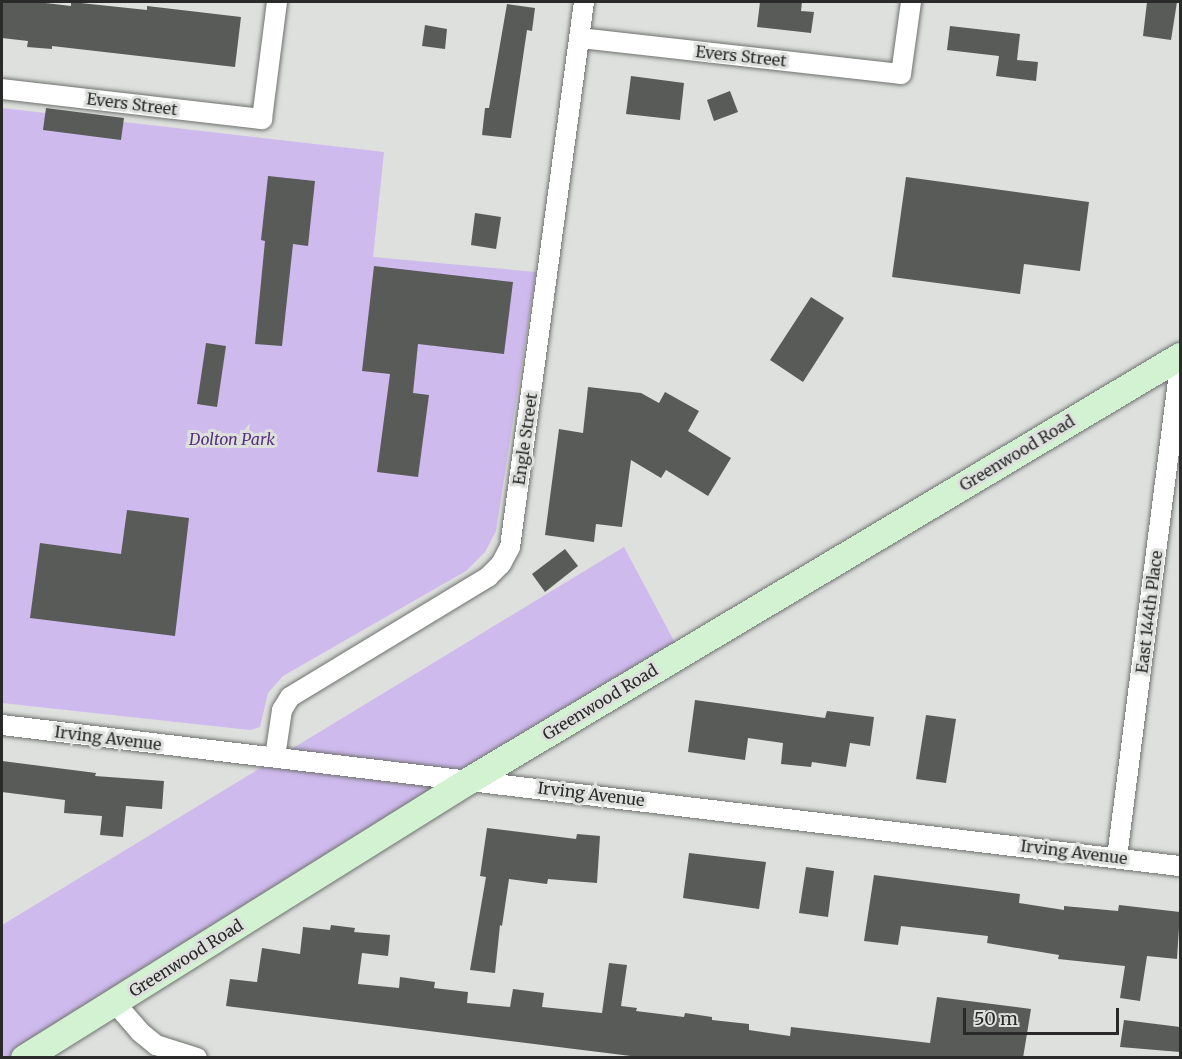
<!DOCTYPE html>
<style>
body{margin:0}
#map{position:relative;width:1182px;height:1059px;overflow:hidden;background:#dde0dd;font-family:Merriweather,serif}
div>[style]{position:absolute}
.green>*{inset:0;background:#cfbaee}
.building>*{inset:0;background:#585b58}
.roads{filter:drop-shadow(0 0 2px #6e716e) drop-shadow(0 0 2px #6e716e)}
.street>*{height:20px;margin:-10px;padding:0 10px;transform-origin:10px;border-radius:10px;background:#fff}
.secondary>*{height:27px;margin:-13.5px;padding:0 13.5px;transform-origin:13.5px;border-radius:13.5px;background:#d2f2d1}
span{translate:-50% -50%;white-space:nowrap;text-align:center;line-height:1.15;-webkit-text-stroke:6px #dde0dd;paint-order:stroke}
.street-label{font-size:16px;color:#292a29}
.park-label{font-size:16px;color:#57327d;font-style:italic}
.frame{position:absolute;inset:0;border:3px solid #292a29;pointer-events:none}
.scale{position:absolute;left:963px;top:1008px;width:156px;height:27px;box-sizing:border-box;border:3px solid #292a29;border-top:0;padding-left:8px;font-size:18px;line-height:21px;white-space:nowrap;color:#292a29;-webkit-text-stroke:4px #dde0dd;paint-order:stroke}
</style>
<div id="map">
<div class="green">
<div style="clip-path:polygon(2px 108px,384px 152px,373px 257px,536px 272px,496px 531px,485px 552px,466px 571px,283px 676px,268px 693px,260px 727px,250px 730px,2px 703px)"></div>
<div style="clip-path:polygon(624px 547px,681px 654px,15px 1057px,2px 1058px,2px 925px)"></div>
</div>
<div class="building">
<div style="clip-path:polygon(2px 2px,37px 2px,71px 6px,71px 2px,147px 10px,147px 6px,241px 17px,235px 67px,52px 46px,52px 49px,27px 47px,28px 41px,2px 38px)"></div>
<div style="clip-path:polygon(760px 2px,802px 2px,801px 11px,814px 12px,811px 33px,757px 27px)"></div>
<div style="clip-path:polygon(1147px 2px,1177px 2px,1171px 40px,1143px 36px)"></div>
<div style="clip-path:polygon(507px 4px,535px 8px,532px 31px,527px 30px,511px 138px,482px 135px,485px 108px,489px 108px)"></div>
<div style="clip-path:polygon(425px 25px,447px 29px,445px 49px,422px 46px)"></div>
<div style="clip-path:polygon(950px 26px,1020px 34px,1017px 60px,1038px 62px,1036px 81px,996px 76px,999px 56px,947px 50px)"></div>
<div style="clip-path:polygon(631px 76px,684px 83px,680px 120px,626px 114px)"></div>
<div style="clip-path:polygon(730px 91px,738px 112px,714px 121px,707px 100px)"></div>
<div style="clip-path:polygon(46px 108px,124px 118px,121px 140px,43px 130px)"></div>
<div style="clip-path:polygon(268px 176px,315px 181px,308px 246px,293px 244px,282px 346px,255px 344px,265px 241px,261px 240px)"></div>
<div style="clip-path:polygon(906px 177px,1089px 202px,1080px 271px,1024px 264px,1020px 294px,892px 277px)"></div>
<div style="clip-path:polygon(475px 213px,501px 217px,496px 249px,471px 245px)"></div>
<div style="clip-path:polygon(374px 266px,513px 282px,504px 354px,418px 344px,413px 393px,429px 395px,418px 477px,377px 472px,390px 374px,362px 371px)"></div>
<div style="clip-path:polygon(811px 297px,844px 318px,803px 382px,770px 360px)"></div>
<div style="clip-path:polygon(206px 343px,226px 346px,217px 407px,197px 404px)"></div>
<div style="clip-path:polygon(588px 387px,641px 393px,659px 403px,665px 392px,699px 411px,688px 431px,731px 458px,708px 496px,666px 470px,661px 478px,631px 460px,622px 527px,596px 524px,594px 542px,545px 535px,559px 429px,583px 433px)"></div>
<div style="clip-path:polygon(127px 510px,189px 518px,175px 636px,30px 618px,40px 543px,121px 554px)"></div>
<div style="clip-path:polygon(565px 549px,578px 566px,545px 592px,532px 574px)"></div>
<div style="clip-path:polygon(695px 700px,825px 718px,827px 711px,874px 717px,870px 746px,850px 743px,846px 767px,812px 762px,811px 767px,781px 764px,783px 743px,748px 738px,745px 760px,688px 752px)"></div>
<div style="clip-path:polygon(926px 715px,956px 719px,946px 783px,916px 779px)"></div>
<div style="clip-path:polygon(2px 761px,96px 773px,95px 776px,164px 781px,162px 809px,126px 806px,123px 837px,100px 835px,102px 816px,64px 813px,65px 800px,2px 792px)"></div>
<div style="clip-path:polygon(487px 828px,576px 839px,577px 834px,600px 836px,597px 883px,548px 879px,547px 884px,509px 879px,502px 926px,500px 925px,495px 973px,470px 970px,486px 877px,480px 876px)"></div>
<div style="clip-path:polygon(689px 853px,766px 862px,759px 909px,683px 898px)"></div>
<div style="clip-path:polygon(806px 867px,834px 871px,828px 917px,799px 913px)"></div>
<div style="clip-path:polygon(874px 875px,1020px 894px,1019px 903px,1064px 910px,1064px 906px,1118px 911px,1119px 905px,1180px 912px,1177px 959px,1147px 956px,1140px 1001px,1120px 998px,1125px 966px,1058px 959px,1059px 955px,987px 943px,988px 936px,901px 926px,898px 945px,864px 941px)"></div>
<div style="clip-path:polygon(331px 925px,355px 928px,354px 932px,390px 935px,388px 956px,362px 953px,358px 984px,399px 988px,400px 977px,435px 982px,434px 988px,468px 992px,467px 1003px,510px 1007px,513px 989px,544px 993px,542px 1007px,602px 1013px,609px 963px,627px 965px,621px 1006px,637px 1008px,636px 1011px,684px 1017px,685px 1013px,712px 1017px,712px 1020px,749px 1024px,749px 1030px,790px 1036px,791px 1027px,930px 1043px,937px 997px,1031px 1009px,1023px 1058px,647px 1058px,226px 1006px,230px 979px,257px 982px,262px 948px,300px 954px,303px 927px,330px 930px)"></div>
<div style="clip-path:polygon(1124px 1020px,1180px 1027px,1180px 1052px,1120px 1047px)"></div>
</div>
<div class="roads">
<div class="street">
<div style="left:580px;top:38px;width:323px;rotate:6.4deg"></div>
<div style="left:901px;top:74px;width:73px;rotate:-82.1deg"></div>
<div style="left:2px;top:89px;width:262px;rotate:6.6deg"></div>
<div style="left:262px;top:119px;width:118px;rotate:-82.7deg"></div>
<div style="left:2px;top:725px;width:1186px;rotate:6.83deg"></div>
<div style="left:275px;top:757px;width:48px;rotate:-81.5deg"></div>
<div style="left:282px;top:710px;width:15px;rotate:-58deg"></div>
<div style="left:290px;top:697px;width:232px;rotate:-31.2deg"></div>
<div style="left:488px;top:577px;width:18px;rotate:-45deg"></div>
<div style="left:501px;top:564px;width:19px;rotate:-62deg"></div>
<div style="left:510px;top:547px;width:550px;rotate:-82.27deg"></div>
<div style="left:1117px;top:857px;width:493px;rotate:-82.7deg"></div>
<div style="left:115px;top:1003px;width:38px;rotate:49deg"></div>
<div style="left:140px;top:1032px;width:21px;rotate:39deg"></div>
<div style="left:156px;top:1045px;width:43px;rotate:17.6deg"></div>
</div>
<div class="secondary">
<div style="left:24px;top:1058px;width:525px;rotate:-31.99deg"></div>
<div style="left:469px;top:780px;width:828px;rotate:-30.81deg"></div>
</div>
</div>
<div class="street-label">
<span style="left:741px;top:56px;rotate:6deg">Evers Street</span>
<span style="left:132px;top:104px;rotate:7deg">Evers Street</span>
<span style="left:525px;top:439px;rotate:-82deg">Engle Street</span>
<span style="left:1017px;top:453px;rotate:-31deg">Greenwood Road</span>
<span style="left:1149px;top:612px;rotate:-83deg">East 144th Place</span>
<span style="left:600px;top:702px;rotate:-31deg">Greenwood Road</span>
<span style="left:108px;top:738px;rotate:7deg">Irving Avenue</span>
<span style="left:591px;top:794px;rotate:7deg">Irving Avenue</span>
<span style="left:1074px;top:852px;rotate:7deg">Irving Avenue</span>
<span style="left:186px;top:958px;rotate:-32deg">Greenwood Road</span>
</div>
<div class="park-label">
<span style="left:232px;top:439px">Dolton Park</span>
</div>
<div class="frame"></div>
<div class="scale">50 m</div>
</div>
